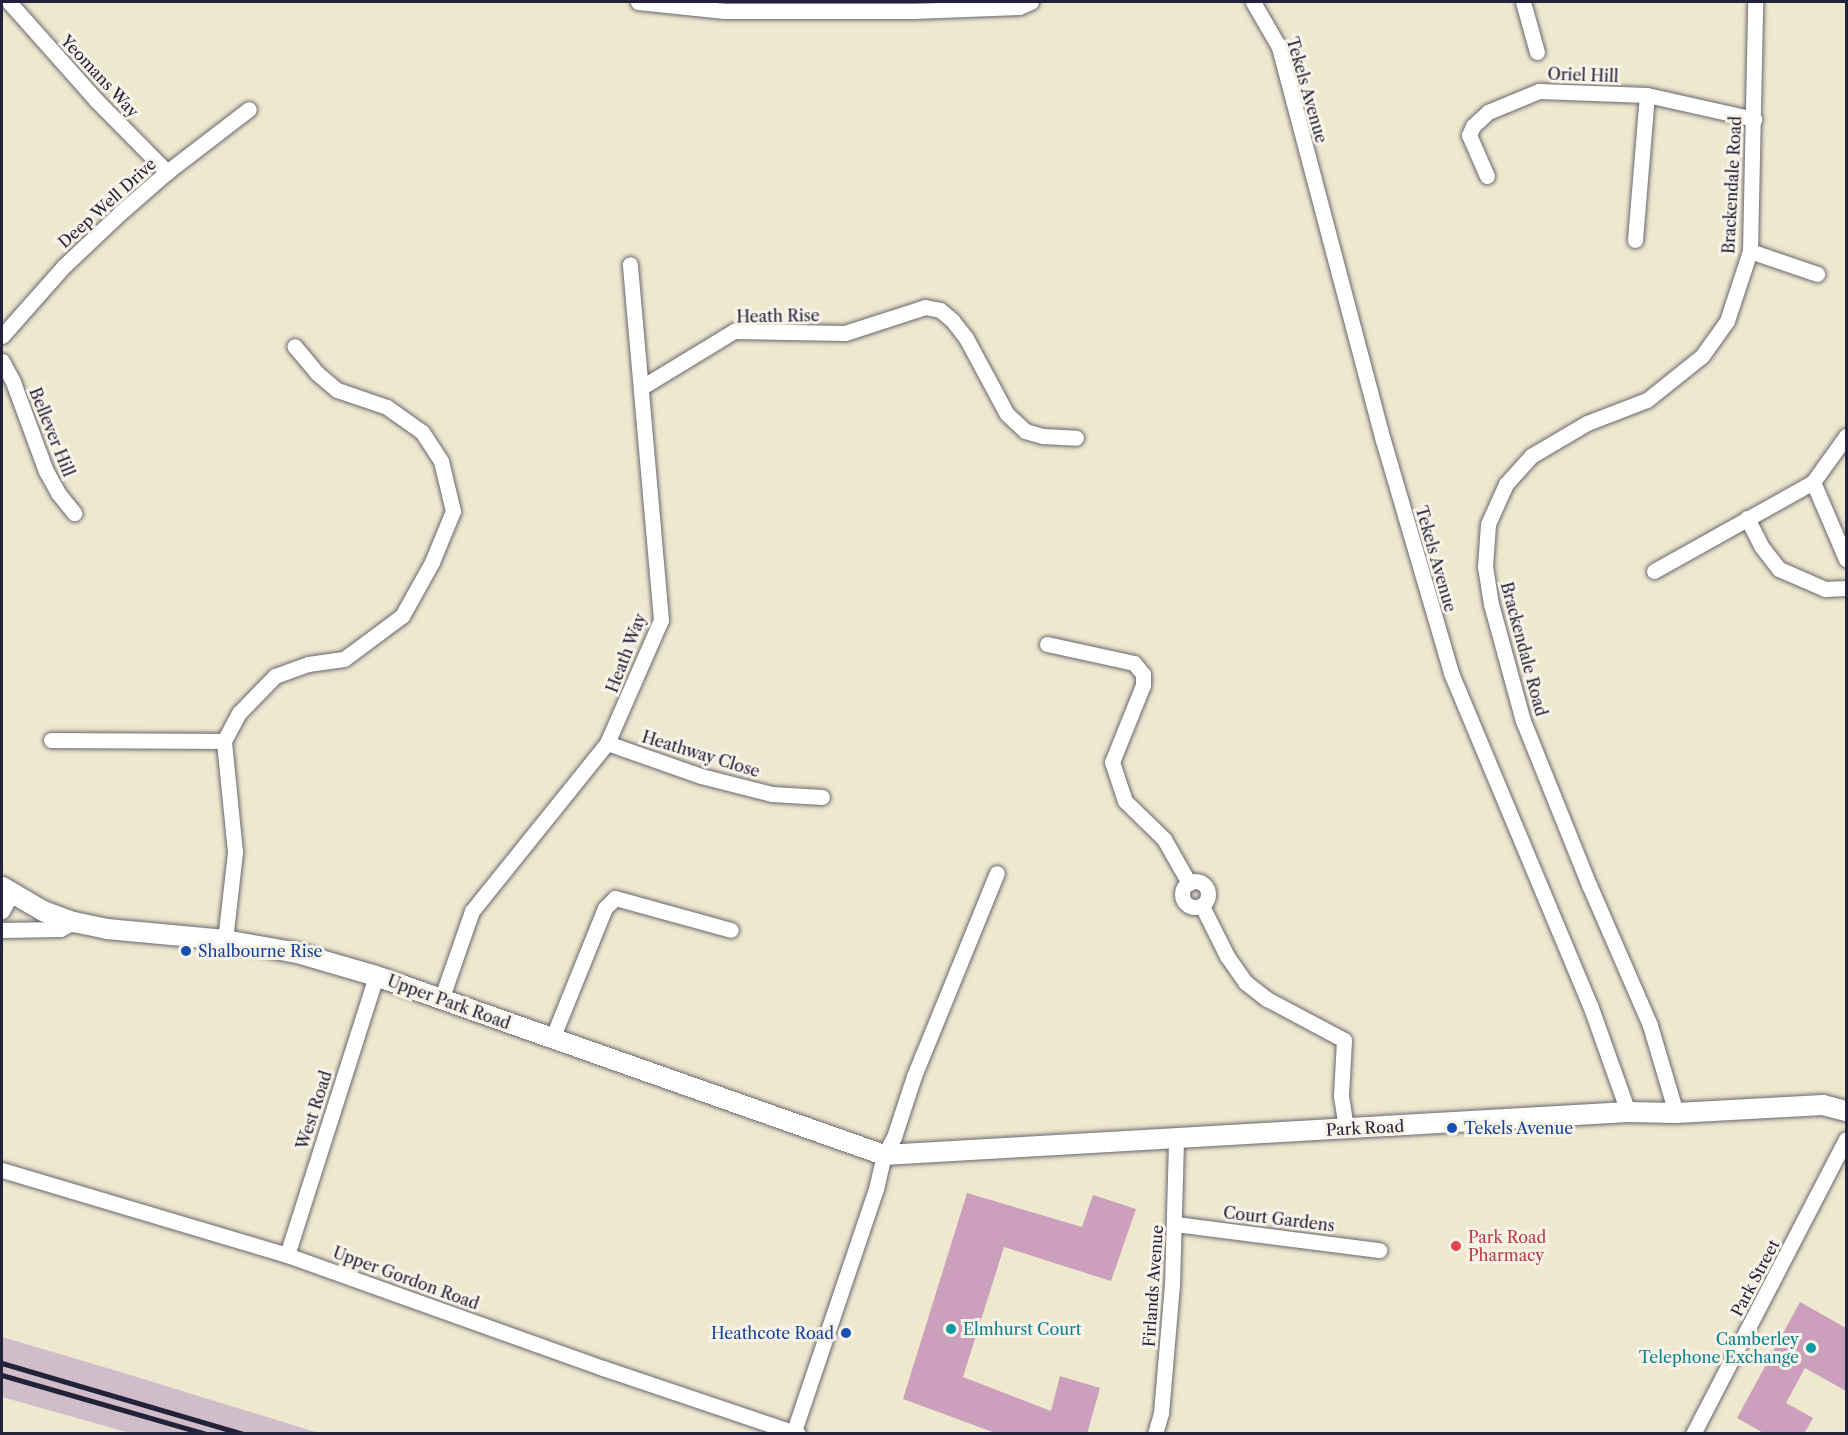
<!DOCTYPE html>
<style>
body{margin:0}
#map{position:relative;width:1848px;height:1435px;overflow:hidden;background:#eee8cf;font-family:"Libre Caslon Text",serif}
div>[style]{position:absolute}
.industrial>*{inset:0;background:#d1bdc9}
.building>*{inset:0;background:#cca0bc}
.roads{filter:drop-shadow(0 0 2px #69676f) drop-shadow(0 0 2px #69676f)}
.minor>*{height:15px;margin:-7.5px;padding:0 7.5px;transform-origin:7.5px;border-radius:7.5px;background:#fff}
.minor>.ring{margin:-7.5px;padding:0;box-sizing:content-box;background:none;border:15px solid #fff;border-radius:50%}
.tertiary>*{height:20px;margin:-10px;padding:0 10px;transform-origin:10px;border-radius:10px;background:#fff}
.rail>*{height:4.5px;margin:-2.25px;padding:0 2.25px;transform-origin:2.25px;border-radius:2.25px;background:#22223b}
.dots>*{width:16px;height:16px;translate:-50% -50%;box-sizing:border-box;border:3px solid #f7f3e8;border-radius:50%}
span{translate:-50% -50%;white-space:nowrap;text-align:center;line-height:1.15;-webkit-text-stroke:6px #f7f3e8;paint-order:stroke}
.street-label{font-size:16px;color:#22223b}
.transit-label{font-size:16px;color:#164399}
.left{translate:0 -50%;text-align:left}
.right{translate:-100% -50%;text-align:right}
.health-label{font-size:16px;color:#be3a42}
.culture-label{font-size:16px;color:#0d838f}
.frame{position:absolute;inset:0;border:3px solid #22223b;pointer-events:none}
</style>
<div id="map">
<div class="industrial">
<div style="clip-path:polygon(2px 1337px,114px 1370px,319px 1433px,130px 1433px,2px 1397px)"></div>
</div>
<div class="building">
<div style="clip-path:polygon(967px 1193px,1082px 1227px,1093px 1195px,1136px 1209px,1111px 1281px,1004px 1247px,963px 1377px,1051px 1411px,1060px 1376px,1100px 1388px,1087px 1434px,998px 1434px,903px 1399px)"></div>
<div style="clip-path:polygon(1800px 1302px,1846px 1328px,1846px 1391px,1805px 1368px,1786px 1403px,1813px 1418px,1804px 1434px,1765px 1434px,1737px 1418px)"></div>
</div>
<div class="roads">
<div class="minor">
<div style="left:9px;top:2px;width:132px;rotate:48.4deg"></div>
<div style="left:97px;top:101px;width:100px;rotate:45.4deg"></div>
<div style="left:638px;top:2px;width:87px;rotate:5.9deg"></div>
<div style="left:725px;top:11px;width:188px"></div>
<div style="left:913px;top:11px;width:106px;rotate:-2.2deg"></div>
<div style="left:1019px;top:7px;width:13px;rotate:-23deg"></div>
<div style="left:1253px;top:2px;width:52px;rotate:60deg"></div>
<div style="left:1279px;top:47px;width:407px;rotate:75.2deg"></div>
<div style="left:1383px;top:440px;width:243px;rotate:73.7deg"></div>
<div style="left:1451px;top:673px;width:360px;rotate:67.3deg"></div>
<div style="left:1590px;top:1005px;width:114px;rotate:70.4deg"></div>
<div style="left:1523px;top:2px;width:52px;rotate:74.4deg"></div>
<div style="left:1487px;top:176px;width:45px;rotate:-113.7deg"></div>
<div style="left:1469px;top:135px;width:10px;rotate:-66deg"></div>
<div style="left:1473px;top:126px;width:21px;rotate:-43deg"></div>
<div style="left:1488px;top:112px;width:55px;rotate:-22.4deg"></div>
<div style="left:1539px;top:91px;width:108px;rotate:2.1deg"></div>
<div style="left:1647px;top:95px;width:110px;rotate:12.6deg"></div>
<div style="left:1635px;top:240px;width:145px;rotate:-85.3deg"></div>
<div style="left:1750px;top:251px;width:71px;rotate:18.9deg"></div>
<div style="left:2px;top:336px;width:94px;rotate:-48.5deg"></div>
<div style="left:64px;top:266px;width:77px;rotate:-43.4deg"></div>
<div style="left:120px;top:213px;width:62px;rotate:-41.1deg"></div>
<div style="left:167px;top:172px;width:103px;rotate:-37.5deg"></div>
<div style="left:2px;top:361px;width:24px;rotate:62deg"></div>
<div style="left:13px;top:382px;width:95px;rotate:69.7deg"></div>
<div style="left:46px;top:471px;width:25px;rotate:61deg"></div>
<div style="left:58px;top:493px;width:26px;rotate:51deg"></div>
<div style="left:642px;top:387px;width:108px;rotate:-31.3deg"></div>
<div style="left:734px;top:331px;width:111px;rotate:1deg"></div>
<div style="left:845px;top:333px;width:84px;rotate:-18deg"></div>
<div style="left:925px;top:307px;width:15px;rotate:11deg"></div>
<div style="left:940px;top:310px;width:16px;rotate:40deg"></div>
<div style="left:952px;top:320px;width:23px;rotate:52deg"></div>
<div style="left:966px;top:338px;width:86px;rotate:61.7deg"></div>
<div style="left:1007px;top:414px;width:25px;rotate:43deg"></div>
<div style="left:1025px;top:431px;width:19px;rotate:16deg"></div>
<div style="left:1043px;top:436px;width:33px;rotate:3deg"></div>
<div style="left:1813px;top:482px;width:57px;rotate:-54.3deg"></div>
<div style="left:1747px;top:518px;width:31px;rotate:63deg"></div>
<div style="left:1761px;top:546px;width:29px;rotate:52deg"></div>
<div style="left:1779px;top:569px;width:50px;rotate:23.5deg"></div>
<div style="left:1825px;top:589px;width:21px;rotate:-3deg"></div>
<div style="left:1654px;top:571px;width:182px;rotate:-29.2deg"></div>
<div style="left:1813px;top:482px;width:84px;rotate:66.8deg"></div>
<div style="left:1047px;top:644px;width:89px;rotate:12.3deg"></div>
<div style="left:1134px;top:663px;width:14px;rotate:51deg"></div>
<div style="left:1143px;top:674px;width:11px;rotate:90deg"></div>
<div style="left:1143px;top:685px;width:83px;rotate:111.9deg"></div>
<div style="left:1112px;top:762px;width:41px;rotate:71.6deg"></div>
<div style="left:1125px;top:801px;width:54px;rotate:44.3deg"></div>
<div style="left:1164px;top:839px;width:51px;rotate:60.4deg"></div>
<div style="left:51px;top:740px;width:173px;rotate:0.3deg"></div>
<div style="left:607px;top:743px;width:100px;rotate:19.3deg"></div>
<div style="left:701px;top:776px;width:73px;rotate:14.2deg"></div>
<div style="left:772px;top:794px;width:50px;rotate:3.4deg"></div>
<div class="ring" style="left:1182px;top:881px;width:11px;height:11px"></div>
<div style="left:1202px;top:906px;width:56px;rotate:63.4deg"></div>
<div style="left:1227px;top:956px;width:32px;rotate:55deg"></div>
<div style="left:1245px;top:982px;width:28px;rotate:38deg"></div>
<div style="left:1267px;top:999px;width:87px;rotate:28deg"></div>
<div style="left:1344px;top:1040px;width:56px;rotate:93.1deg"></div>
<div style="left:1341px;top:1096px;width:33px;rotate:81deg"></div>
<div style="left:2px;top:911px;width:19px;rotate:-62deg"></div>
<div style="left:2px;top:930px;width:58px;rotate:-1deg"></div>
<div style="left:60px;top:929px;width:16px;rotate:-27deg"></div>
<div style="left:225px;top:940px;width:89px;rotate:-83.5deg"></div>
<div style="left:235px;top:852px;width:112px;rotate:-95.7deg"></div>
<div style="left:224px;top:741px;width:32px;rotate:-62deg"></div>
<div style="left:239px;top:713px;width:52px;rotate:-45.8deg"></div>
<div style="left:275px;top:676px;width:35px;rotate:-20deg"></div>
<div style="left:308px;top:664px;width:36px;rotate:-8deg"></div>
<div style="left:344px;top:659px;width:72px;rotate:-36.6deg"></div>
<div style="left:402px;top:616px;width:62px;rotate:-60.9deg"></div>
<div style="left:432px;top:562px;width:55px;rotate:-67.6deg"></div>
<div style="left:453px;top:511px;width:51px;rotate:-103.5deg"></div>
<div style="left:441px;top:461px;width:35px;rotate:-123deg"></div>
<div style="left:422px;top:432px;width:43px;rotate:-144.5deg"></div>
<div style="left:387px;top:407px;width:53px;rotate:-161.2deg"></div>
<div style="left:337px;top:390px;width:26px;rotate:-140deg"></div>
<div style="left:317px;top:373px;width:35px;rotate:-130deg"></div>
<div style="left:441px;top:1000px;width:94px;rotate:-70.8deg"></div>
<div style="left:472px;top:911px;width:216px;rotate:-51.2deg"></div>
<div style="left:607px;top:743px;width:134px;rotate:-66.3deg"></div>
<div style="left:661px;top:620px;width:357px;rotate:-95deg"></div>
<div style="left:552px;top:1039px;width:141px;rotate:-68deg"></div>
<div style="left:605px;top:908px;width:14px;rotate:-45deg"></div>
<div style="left:615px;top:898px;width:120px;rotate:15.4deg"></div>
<div style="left:1676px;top:1113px;width:92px;rotate:-106.5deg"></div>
<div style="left:1650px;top:1025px;width:153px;rotate:-113.5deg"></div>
<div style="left:1589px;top:885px;width:177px;rotate:-111.9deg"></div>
<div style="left:1523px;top:721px;width:121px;rotate:-105.3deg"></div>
<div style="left:1491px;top:604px;width:37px;rotate:-99deg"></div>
<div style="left:1485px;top:567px;width:43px;rotate:-86deg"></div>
<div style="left:1488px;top:524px;width:44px;rotate:-65.8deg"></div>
<div style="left:1506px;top:484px;width:38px;rotate:-48deg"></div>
<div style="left:1531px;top:456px;width:65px;rotate:-30.5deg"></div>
<div style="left:1587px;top:423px;width:64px;rotate:-21deg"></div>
<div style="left:1647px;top:400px;width:70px;rotate:-38.7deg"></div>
<div style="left:1702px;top:356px;width:43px;rotate:-54.5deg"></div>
<div style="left:1727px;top:321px;width:74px;rotate:-71.8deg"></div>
<div style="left:1750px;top:251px;width:249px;rotate:-88.8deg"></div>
<div style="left:2px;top:1170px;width:297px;rotate:16.6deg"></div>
<div style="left:287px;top:1255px;width:336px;rotate:19.7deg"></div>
<div style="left:603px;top:1368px;width:206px;rotate:18.7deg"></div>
<div style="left:1175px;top:1224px;width:206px;rotate:7.3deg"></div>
<div style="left:287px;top:1255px;width:293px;rotate:-72.3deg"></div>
<div style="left:793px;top:1434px;width:259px;rotate:-71.3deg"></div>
<div style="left:876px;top:1189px;width:35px;rotate:-77deg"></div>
<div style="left:884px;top:1155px;width:21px;rotate:-61deg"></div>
<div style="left:894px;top:1137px;width:64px;rotate:-71.8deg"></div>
<div style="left:914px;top:1076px;width:219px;rotate:-67.8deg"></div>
<div style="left:1155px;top:1434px;width:22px;rotate:-74deg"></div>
<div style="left:1161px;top:1413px;width:128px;rotate:-85.1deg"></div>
<div style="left:1172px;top:1285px;width:146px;rotate:-88.4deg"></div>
<div style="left:1693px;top:1434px;width:332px;rotate:-62.6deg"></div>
</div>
<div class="tertiary">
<div style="left:2px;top:887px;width:48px;rotate:30.3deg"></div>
<div style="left:43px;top:911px;width:33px;rotate:20deg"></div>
<div style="left:74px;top:922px;width:34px;rotate:12deg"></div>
<div style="left:107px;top:929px;width:119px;rotate:5.3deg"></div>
<div style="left:225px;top:940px;width:73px;rotate:10.2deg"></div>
<div style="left:297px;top:953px;width:82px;rotate:16.2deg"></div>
<div style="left:376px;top:976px;width:539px;rotate:19.41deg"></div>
<div style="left:884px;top:1155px;width:745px;rotate:-3.31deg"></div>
<div style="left:1628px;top:1112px;width:48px;rotate:1.2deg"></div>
<div style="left:1676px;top:1113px;width:147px;rotate:-3.1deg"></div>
<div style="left:1823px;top:1105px;width:24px;rotate:15deg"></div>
</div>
</div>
<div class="rail">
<div style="left:2px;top:1363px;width:251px;rotate:16.4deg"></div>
<div style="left:2px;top:1375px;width:212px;rotate:16.1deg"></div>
</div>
<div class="dots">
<div style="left:186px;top:951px;background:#1a4fb4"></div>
<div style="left:1452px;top:1128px;background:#1a4fb4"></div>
<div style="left:1456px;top:1246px;background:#e0444e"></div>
<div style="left:951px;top:1329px;background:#0f9aa8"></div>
<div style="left:846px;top:1333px;background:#1a4fb4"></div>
<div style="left:1811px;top:1348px;background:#0f9aa8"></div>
</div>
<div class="street-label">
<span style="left:1583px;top:75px;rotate:2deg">Oriel Hill</span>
<span style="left:100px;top:76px;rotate:47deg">Yeomans Way</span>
<span style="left:1307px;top:90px;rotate:74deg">Tekels Avenue</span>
<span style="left:1732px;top:185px;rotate:-87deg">Brackendale Road</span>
<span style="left:107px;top:203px;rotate:-42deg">Deep Well Drive</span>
<span style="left:778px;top:316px;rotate:-1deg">Heath Rise</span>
<span style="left:52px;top:432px;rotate:68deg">Bellever Hill</span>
<span style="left:1436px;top:559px;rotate:74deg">Tekels Avenue</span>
<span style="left:1524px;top:649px;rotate:75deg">Brackendale Road</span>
<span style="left:626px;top:653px;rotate:-69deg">Heath Way</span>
<span style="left:701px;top:754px;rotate:17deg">Heathway Close</span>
<span style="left:449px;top:1002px;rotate:20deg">Upper Park Road</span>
<span style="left:314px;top:1110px;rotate:-72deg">West Road</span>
<span style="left:1365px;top:1128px;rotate:-3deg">Park Road</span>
<span style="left:1279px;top:1219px;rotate:7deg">Court Gardens</span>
<span style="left:406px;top:1278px;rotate:20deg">Upper Gordon Road</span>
<span style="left:1755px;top:1278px;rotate:-62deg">Park Street</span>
<span style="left:1153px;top:1286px;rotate:-86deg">Firlands Avenue</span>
</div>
<div class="transit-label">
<span class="left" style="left:198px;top:951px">Shalbourne Rise</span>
<span class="left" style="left:1464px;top:1128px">Tekels Avenue</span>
<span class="right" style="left:834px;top:1333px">Heathcote Road</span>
</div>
<div class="health-label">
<span class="left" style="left:1468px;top:1246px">Park Road<br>Pharmacy</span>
</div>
<div class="culture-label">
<span class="left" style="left:963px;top:1329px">Elmhurst Court</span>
<span class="right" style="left:1799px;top:1348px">Camberley<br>Telephone Exchange</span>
</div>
<div class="frame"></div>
</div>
